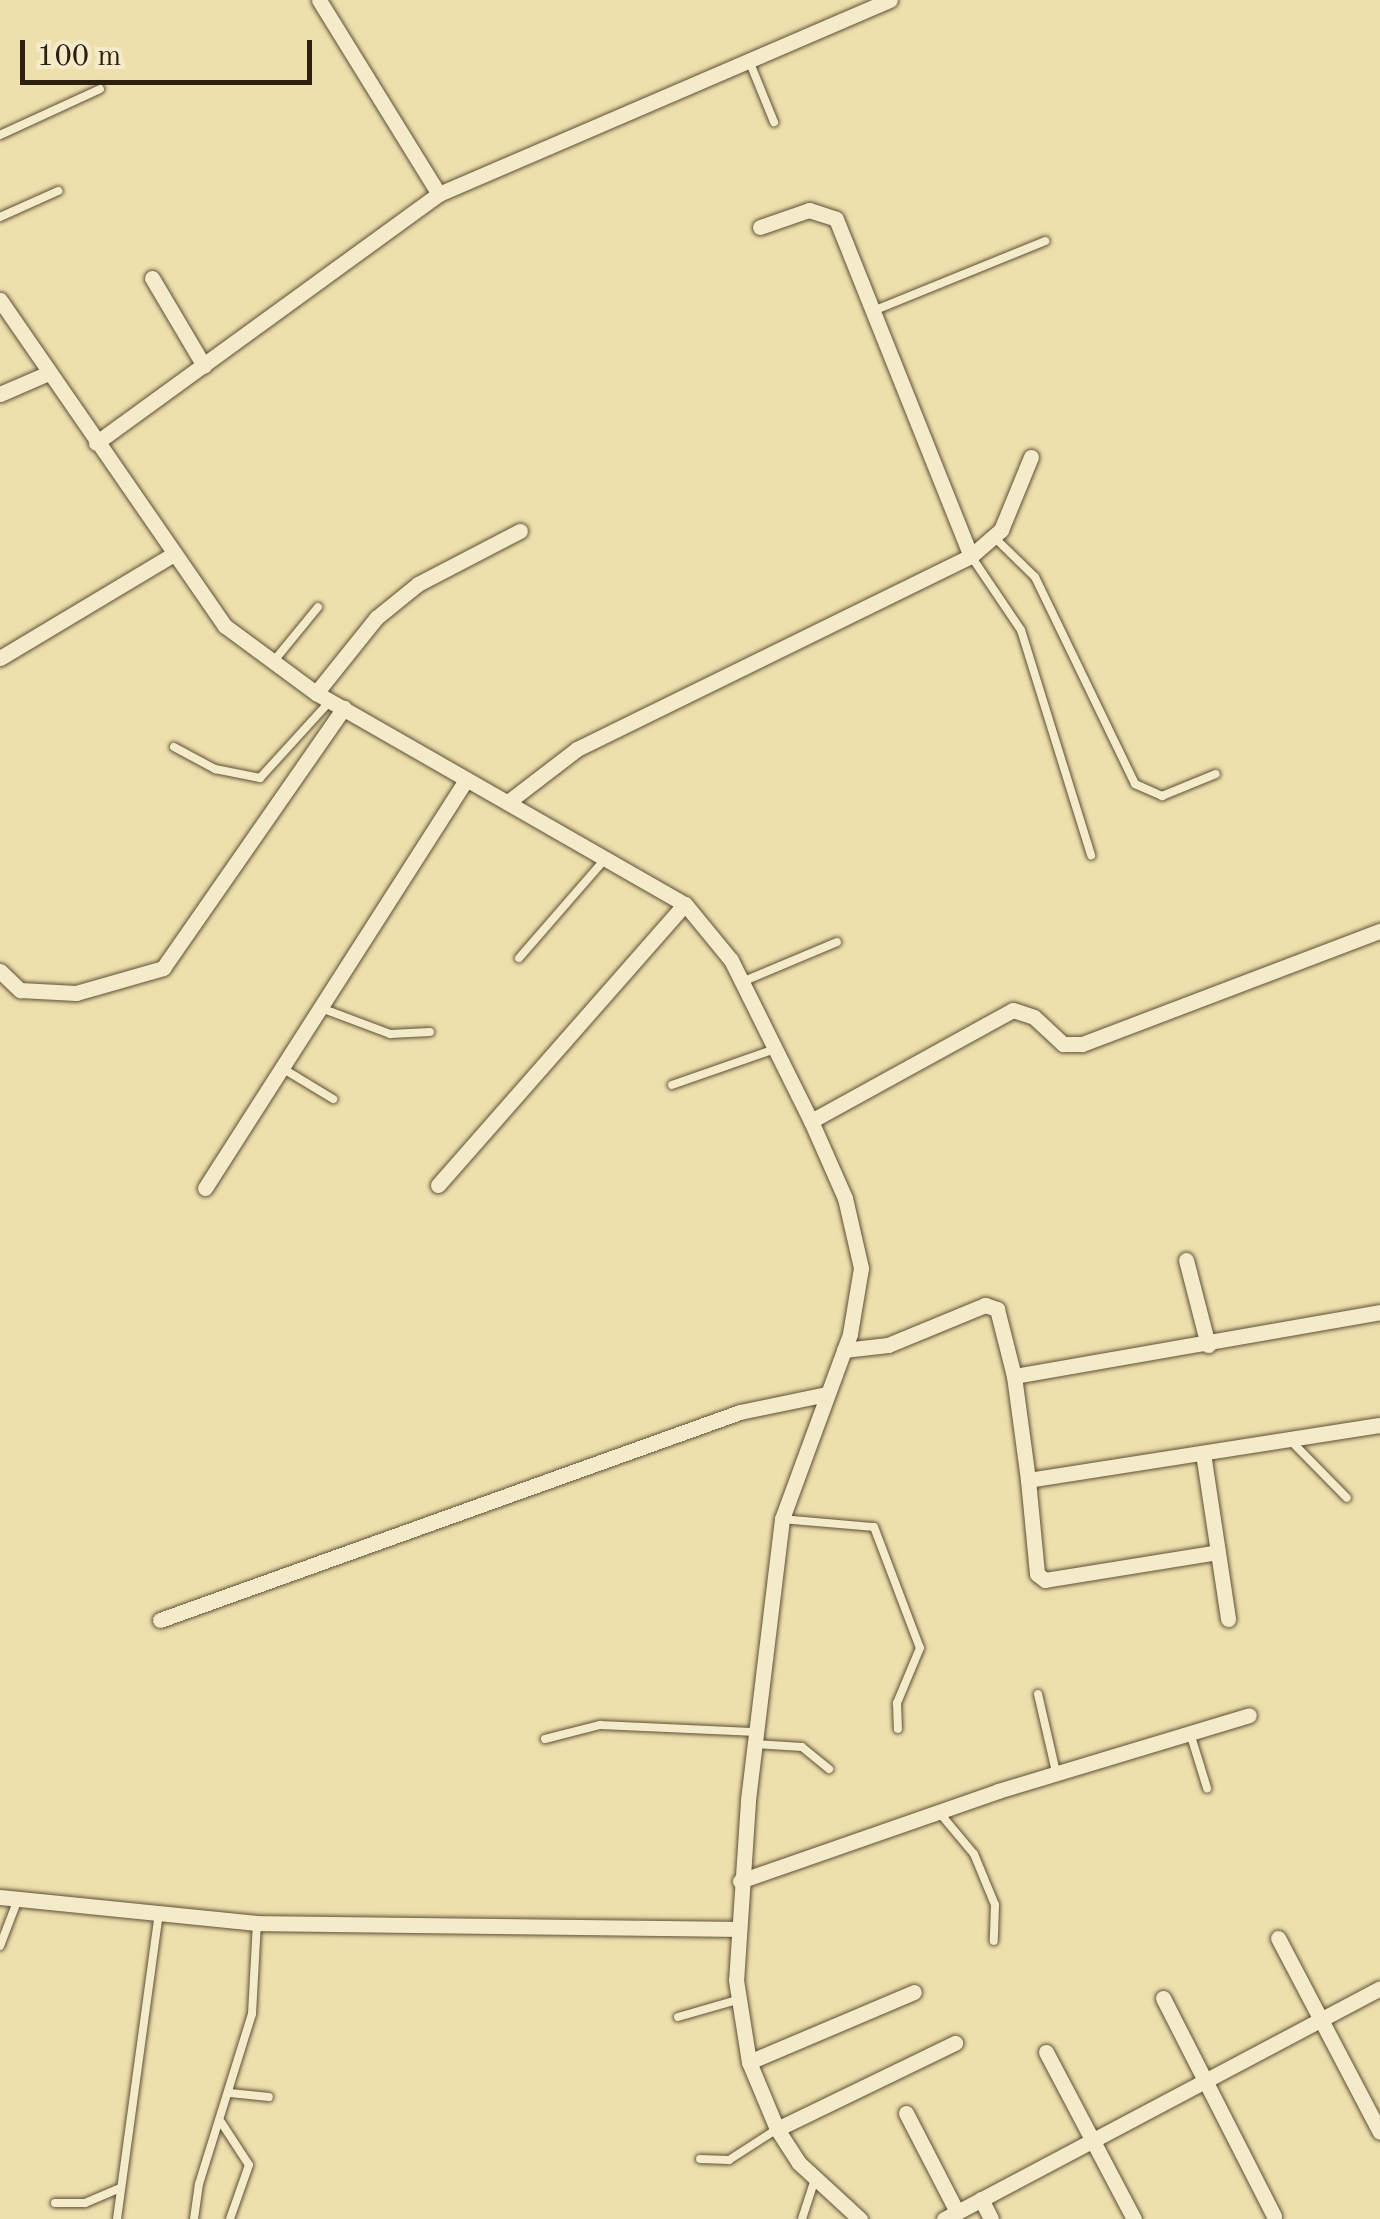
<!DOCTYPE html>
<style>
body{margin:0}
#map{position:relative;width:1380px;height:2219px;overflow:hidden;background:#eee0ad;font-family:"Old Standard TT",serif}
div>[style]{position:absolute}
.roads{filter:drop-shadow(0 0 2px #5e5036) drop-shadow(0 0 2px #5e5036)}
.service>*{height:8px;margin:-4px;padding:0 4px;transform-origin:4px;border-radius:4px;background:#f4ebca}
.minor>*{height:15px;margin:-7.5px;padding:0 7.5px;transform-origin:7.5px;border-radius:7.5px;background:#f4ebca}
span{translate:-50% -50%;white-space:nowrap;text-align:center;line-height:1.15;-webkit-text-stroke:10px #f4ebca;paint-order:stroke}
.scale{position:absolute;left:20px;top:40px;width:292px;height:45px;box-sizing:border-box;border:5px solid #2e200e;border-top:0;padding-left:12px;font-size:30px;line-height:35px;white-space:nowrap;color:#2e200e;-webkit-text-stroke:8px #f4ebca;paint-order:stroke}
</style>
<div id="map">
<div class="roads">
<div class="service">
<div style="left:750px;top:63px;width:64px;rotate:67.9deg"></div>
<div style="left:0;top:135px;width:110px;rotate:-24.7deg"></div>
<div style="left:0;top:217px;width:64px;rotate:-24.1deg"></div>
<div style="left:873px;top:311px;width:186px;rotate:-22.1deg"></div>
<div style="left:995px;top:538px;width:56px;rotate:44.3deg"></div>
<div style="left:1035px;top:577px;width:230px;rotate:64.2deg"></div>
<div style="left:1135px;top:784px;width:30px;rotate:24deg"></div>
<div style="left:1162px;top:796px;width:58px;rotate:-22.2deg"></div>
<div style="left:971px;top:556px;width:89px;rotate:56deg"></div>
<div style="left:1021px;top:630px;width:236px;rotate:72.7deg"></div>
<div style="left:273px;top:662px;width:71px;rotate:-50.7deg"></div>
<div style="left:174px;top:747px;width:47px;rotate:28.2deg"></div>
<div style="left:215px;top:769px;width:46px;rotate:11.3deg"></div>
<div style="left:260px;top:778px;width:105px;rotate:-47.7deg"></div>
<div style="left:519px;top:958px;width:133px;rotate:-49deg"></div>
<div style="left:742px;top:982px;width:103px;rotate:-22.8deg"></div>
<div style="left:321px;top:1008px;width:74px;rotate:20.6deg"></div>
<div style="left:390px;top:1034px;width:40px;rotate:-2.9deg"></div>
<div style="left:282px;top:1068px;width:60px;rotate:31.3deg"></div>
<div style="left:672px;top:1085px;width:109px;rotate:-19.3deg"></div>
<div style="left:1290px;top:1440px;width:81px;rotate:45.5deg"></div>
<div style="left:782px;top:1519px;width:92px;rotate:5deg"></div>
<div style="left:874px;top:1527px;width:129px;rotate:69.2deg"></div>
<div style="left:920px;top:1648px;width:60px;rotate:112.7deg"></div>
<div style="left:897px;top:1703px;width:26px;rotate:88deg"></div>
<div style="left:1038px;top:1694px;width:80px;rotate:77deg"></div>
<div style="left:1190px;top:1733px;width:58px;rotate:72.8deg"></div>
<div style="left:545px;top:1739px;width:57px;rotate:-14.3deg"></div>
<div style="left:600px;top:1725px;width:157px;rotate:2.6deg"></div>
<div style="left:755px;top:1744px;width:47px;rotate:3.7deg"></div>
<div style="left:802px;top:1747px;width:35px;rotate:39deg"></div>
<div style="left:938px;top:1811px;width:56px;rotate:50.1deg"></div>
<div style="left:974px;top:1854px;width:55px;rotate:67.6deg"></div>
<div style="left:995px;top:1905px;width:36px;rotate:92deg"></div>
<div style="left:0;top:1946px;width:50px;rotate:-69deg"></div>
<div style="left:678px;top:2017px;width:61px;rotate:-16.1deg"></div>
<div style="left:230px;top:2093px;width:39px;rotate:6deg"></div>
<div style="left:221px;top:2122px;width:51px;rotate:56.9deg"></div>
<div style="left:249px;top:2165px;width:57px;rotate:109.4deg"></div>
<div style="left:700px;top:2159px;width:29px;rotate:2deg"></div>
<div style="left:729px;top:2160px;width:57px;rotate:-32.9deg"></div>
<div style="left:55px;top:2203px;width:30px"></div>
<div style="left:85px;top:2203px;width:39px;rotate:-23deg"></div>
<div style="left:117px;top:2219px;width:304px;rotate:-82.2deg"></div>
<div style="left:194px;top:2219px;width:35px;rotate:-82deg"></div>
<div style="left:199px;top:2184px;width:178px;rotate:-72.7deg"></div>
<div style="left:252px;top:2014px;width:91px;rotate:-86.9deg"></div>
<div style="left:802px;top:2219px;width:42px;rotate:-72deg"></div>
</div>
<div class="minor">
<div style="left:319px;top:0;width:228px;rotate:58.3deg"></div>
<div style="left:760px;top:227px;width:52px;rotate:-19.1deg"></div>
<div style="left:809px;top:210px;width:28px;rotate:18deg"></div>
<div style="left:836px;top:219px;width:363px;rotate:68.2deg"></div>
<div style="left:152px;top:278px;width:102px;rotate:59.4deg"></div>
<div style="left:0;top:300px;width:396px;rotate:55.4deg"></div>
<div style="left:225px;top:626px;width:113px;rotate:36.4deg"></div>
<div style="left:316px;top:693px;width:425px;rotate:29.8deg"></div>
<div style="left:685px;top:904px;width:72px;rotate:50.6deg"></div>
<div style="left:731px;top:960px;width:180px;rotate:63.6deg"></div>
<div style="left:811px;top:1121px;width:84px;rotate:66.2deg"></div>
<div style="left:845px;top:1198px;width:72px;rotate:77.1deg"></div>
<div style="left:861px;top:1268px;width:67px;rotate:99.5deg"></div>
<div style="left:850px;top:1334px;width:197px;rotate:110.2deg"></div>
<div style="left:782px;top:1519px;width:284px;rotate:96.9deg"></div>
<div style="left:748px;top:1801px;width:179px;rotate:93.8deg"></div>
<div style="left:736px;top:1980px;width:83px;rotate:81deg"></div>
<div style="left:749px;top:2062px;width:73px;rotate:67.3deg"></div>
<div style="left:777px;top:2129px;width:40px;rotate:57.1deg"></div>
<div style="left:799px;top:2163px;width:83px;rotate:42.6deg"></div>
<div style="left:0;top:394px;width:50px;rotate:-23.5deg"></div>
<div style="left:96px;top:443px;width:424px;rotate:-36deg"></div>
<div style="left:439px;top:194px;width:491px;rotate:-23.3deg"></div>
<div style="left:0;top:658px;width:203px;rotate:-30.9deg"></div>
<div style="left:316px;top:693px;width:96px;rotate:-51.3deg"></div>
<div style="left:376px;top:618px;width:54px;rotate:-39deg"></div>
<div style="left:418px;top:584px;width:115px;rotate:-27.5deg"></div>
<div style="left:508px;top:802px;width:87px;rotate:-37.5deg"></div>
<div style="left:577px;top:749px;width:439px;rotate:-26.1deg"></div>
<div style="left:971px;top:556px;width:40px;rotate:-41deg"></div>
<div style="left:1001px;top:530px;width:79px;rotate:-67.7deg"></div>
<div style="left:0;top:971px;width:28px;rotate:44deg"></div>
<div style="left:20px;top:990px;width:56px;rotate:3.1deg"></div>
<div style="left:76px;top:993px;width:91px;rotate:-16deg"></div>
<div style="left:163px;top:968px;width:317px;rotate:-55.2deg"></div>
<div style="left:811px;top:1121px;width:230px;rotate:-28.8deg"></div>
<div style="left:1013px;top:1010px;width:22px;rotate:18deg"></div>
<div style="left:1034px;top:1017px;width:40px;rotate:43deg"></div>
<div style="left:1063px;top:1044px;width:19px"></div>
<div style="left:1082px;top:1044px;width:319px;rotate:-20.8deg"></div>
<div style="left:438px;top:1185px;width:374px;rotate:-48.7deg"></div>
<div style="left:205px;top:1188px;width:484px;rotate:-57.4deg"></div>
<div style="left:1186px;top:1260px;width:88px;rotate:75.5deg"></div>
<div style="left:844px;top:1350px;width:44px;rotate:-6.5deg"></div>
<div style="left:888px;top:1345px;width:105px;rotate:-22.4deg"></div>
<div style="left:985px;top:1305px;width:13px;rotate:18deg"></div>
<div style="left:997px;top:1309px;width:69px;rotate:75.8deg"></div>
<div style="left:1014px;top:1376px;width:105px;rotate:82.3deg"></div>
<div style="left:1028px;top:1480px;width:356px;rotate:-8.9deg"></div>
<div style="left:1014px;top:1376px;width:372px;rotate:-9.9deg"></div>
<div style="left:1203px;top:1453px;width:168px;rotate:81.4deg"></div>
<div style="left:1028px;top:1480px;width:94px;rotate:84.5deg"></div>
<div style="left:1037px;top:1574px;width:10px;rotate:37deg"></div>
<div style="left:1045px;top:1580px;width:175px;rotate:-9.2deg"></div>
<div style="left:160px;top:1620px;width:616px;rotate:-19.73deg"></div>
<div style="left:740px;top:1412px;width:89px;rotate:-11.7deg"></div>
<div style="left:740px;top:1881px;width:273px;rotate:-19.2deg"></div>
<div style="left:998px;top:1791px;width:262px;rotate:-16.8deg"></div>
<div style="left:0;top:1897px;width:258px;rotate:5.8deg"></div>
<div style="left:257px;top:1923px;width:479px;rotate:0.7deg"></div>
<div style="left:1278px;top:1938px;width:219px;rotate:62.3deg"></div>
<div style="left:1163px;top:1998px;width:245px;rotate:63deg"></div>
<div style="left:1046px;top:2052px;width:189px;rotate:62.2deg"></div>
<div style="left:749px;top:2062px;width:179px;rotate:-23deg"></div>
<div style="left:906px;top:2113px;width:111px;rotate:62.7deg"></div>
<div style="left:777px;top:2129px;width:198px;rotate:-25.8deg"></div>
<div style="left:981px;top:2199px;width:22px;rotate:63deg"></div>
<div style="left:944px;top:2219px;width:493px;rotate:-27.9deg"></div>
</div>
</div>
<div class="scale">100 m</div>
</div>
